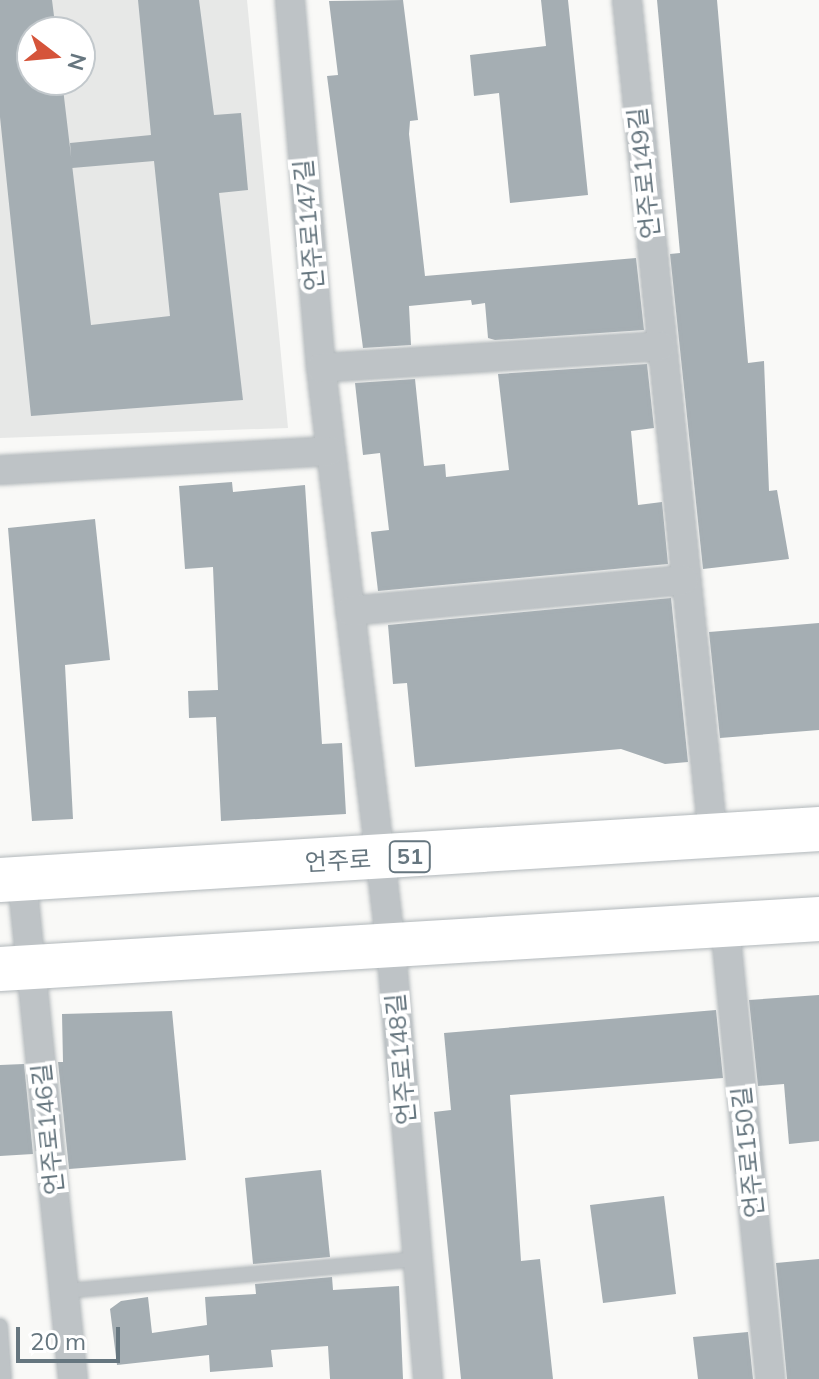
<!DOCTYPE html>
<meta charset="utf-8">
<style>
body{margin:0}
#map{position:relative;width:819px;height:1379px;overflow:hidden;background:#f9f9f7;font-family:Mulish,"Noto Sans KR",sans-serif}
div>[style]{position:absolute}
.built>*{inset:0;background:#e7e8e7}
.building>*{inset:0;background:#a5aeb3}
.roads{filter:drop-shadow(0 0 2px #b2b8bb) drop-shadow(0 0 2px #b2b8bb)}
.service>*{height:14px;margin:-7px;padding:0 7px;transform-origin:7px;border-radius:7px;background:#bec3c6}
.minor>*{height:28px;margin:-14px;padding:0 14px;transform-origin:14px;border-radius:14px;background:#bec3c6}
.primary>*{height:44px;margin:-22px;padding:0 22px;transform-origin:22px;border-radius:22px;background:#fff}
span{translate:-50% -50%;white-space:nowrap;text-align:center;line-height:1.15;-webkit-text-stroke:8px #fff;paint-order:stroke}
.shield-label span{padding:2px 6px;background:#fff;border:2px solid;border-radius:6px;-webkit-text-stroke-width:0}
.shield-label{font-size:22px;color:#66767f;font-weight:700}
.street-label{font-size:24px;color:#66767f}
.north{position:absolute;left:16px;top:16px;width:80px;height:80px;box-sizing:border-box;background:#fff;border:2px solid #c2c8cc;border-radius:50%;rotate:106deg;font-size:22px;font-weight:700;line-height:32px;text-align:center;color:#66767f}
.north::after{content:'';display:block;margin:auto;width:28px;height:36px;background:#d5543a;clip-path:polygon(50% 0,100% 100%,50% 72%,0 100%)}
.scale{position:absolute;left:16px;top:1327px;width:104px;height:36px;box-sizing:border-box;border:4px solid #66767f;border-top:0;padding-left:10px;font-size:24px;line-height:28px;white-space:nowrap;color:#66767f;-webkit-text-stroke:6px #fff;paint-order:stroke}
</style>
<div id="map">
<div class="built">
<div style="clip-path:polygon(evenodd,0 0,247px 0,288px 428px,0 438px,0 0,32px 32px,80px 32px,80px 80px,32px 80px,32px 32px)"></div>
</div>
<div class="building">
<div style="clip-path:polygon(0 0,52px 0,56px 32px,32px 32px,32px 80px,62px 80px,91px 325px,170px 316px,154px 161px,72px 168px,70px 143px,151px 135px,138px 0,199px 0,214px 115px,241px 113px,248px 190px,219px 193px,243px 400px,31px 416px,0 117px)"></div>
<div style="clip-path:polygon(403px 0,418px 120px,410px 121px,409px 134px,425px 276px,636px 258px,644px 330px,495px 340px,488px 338px,485px 303px,472px 305px,471px 300px,409px 306px,411px 345px,363px 348px,327px 76px,338px 75px,329px 1px)"></div>
<div style="clip-path:polygon(541px 0,568px 0,588px 195px,510px 203px,499px 93px,474px 96px,470px 55px,546px 46px)"></div>
<div style="clip-path:polygon(657px 0,717px 0,748px 363px,764px 361px,769px 491px,777px 490px,789px 559px,703px 569px,670px 254px,680px 253px)"></div>
<div style="clip-path:polygon(647px 364px,654px 428px,631px 431px,638px 505px,662px 502px,668px 564px,378px 591px,371px 532px,389px 530px,380px 453px,363px 455px,355px 383px,415px 379px,424px 466px,445px 464px,446px 477px,509px 470px,498px 374px)"></div>
<div style="clip-path:polygon(232px 482px,233px 492px,305px 485px,322px 744px,342px 743px,346px 814px,221px 821px,216px 717px,189px 718px,188px 691px,218px 690px,213px 567px,185px 569px,179px 486px)"></div>
<div style="clip-path:polygon(95px 519px,110px 660px,65px 665px,73px 819px,32px 821px,8px 528px)"></div>
<div style="clip-path:polygon(671px 598px,688px 762px,665px 764px,621px 749px,415px 767px,407px 683px,393px 684px,388px 625px)"></div>
<div style="clip-path:polygon(819px 623px,819px 730px,720px 738px,709px 632px)"></div>
<div style="clip-path:polygon(819px 995px,819px 1141px,789px 1144px,784px 1084px,758px 1086px,749px 1000px)"></div>
<div style="clip-path:polygon(716px 1010px,723px 1078px,510px 1095px,521px 1261px,540px 1259px,553px 1379px,461px 1379px,434px 1112px,451px 1110px,444px 1033px)"></div>
<div style="clip-path:polygon(172px 1011px,186px 1160px,69px 1169px,58px 1062px,63px 1062px,62px 1014px)"></div>
<div style="clip-path:polygon(24px 1064px,33px 1154px,0 1156px,0 1065px)"></div>
<div style="clip-path:polygon(321px 1170px,330px 1257px,253px 1264px,245px 1178px)"></div>
<div style="clip-path:polygon(664px 1196px,676px 1294px,603px 1303px,590px 1205px)"></div>
<div style="clip-path:polygon(819px 1259px,819px 1379px,787px 1379px,776px 1263px)"></div>
<div style="clip-path:polygon(332px 1277px,333px 1290px,399px 1286px,403px 1379px,330px 1379px,328px 1346px,271px 1350px,273px 1367px,210px 1372px,209px 1355px,117px 1365px,110px 1309px,121px 1301px,148px 1297px,152px 1333px,207px 1325px,205px 1297px,256px 1294px,255px 1284px)"></div>
<div style="clip-path:polygon(748px 1332px,753px 1379px,698px 1379px,693px 1337px)"></div>
</div>
<div class="roads">
<div class="service">
<div style="left:66px;top:1291px;width:355px;rotate:-5.2deg"></div>
<div style="left:0;top:1326px;width:53px;rotate:85.7deg"></div>
</div>
<div class="minor">
<div style="left:290px;top:0;width:369px;rotate:85.2deg"></div>
<div style="left:321px;top:368px;width:583px;rotate:83.11deg"></div>
<div style="left:391px;top:947px;width:434px;rotate:85.1deg"></div>
<div style="left:627px;top:0;width:840px;rotate:84.13deg"></div>
<div style="left:321px;top:368px;width:340px;rotate:-3.7deg"></div>
<div style="left:0;top:470px;width:330px;rotate:-3.3deg"></div>
<div style="left:350px;top:611px;width:335px;rotate:-5.3deg"></div>
<div style="left:22px;top:879px;width:503px;rotate:84.18deg"></div>
<div style="left:725px;top:926px;width:455px;rotate:84.3deg"></div>
</div>
<div class="primary">
<div style="left:0;top:880px;width:821px;rotate:-3.56deg"></div>
<div style="left:0;top:969px;width:821px;rotate:-3.49deg"></div>
</div>
</div>
<div class="shield-label">
<span style="left:410px;top:857px">51</span>
</div>
<div class="street-label">
<span style="left:644px;top:173px;rotate:-96deg">언주로149길</span>
<span style="left:309px;top:225px;rotate:-95deg">언주로147길</span>
<span style="left:338px;top:861px;rotate:-3deg">언주로</span>
<span style="left:401px;top:1059px;rotate:-95deg">언주로148길</span>
<span style="left:48px;top:1129px;rotate:-96deg">언주로146길</span>
<span style="left:748px;top:1152px;rotate:-96deg">언주로150길</span>
</div>
<div class="north">N</div>
<div class="scale">20 m</div>
</div>
